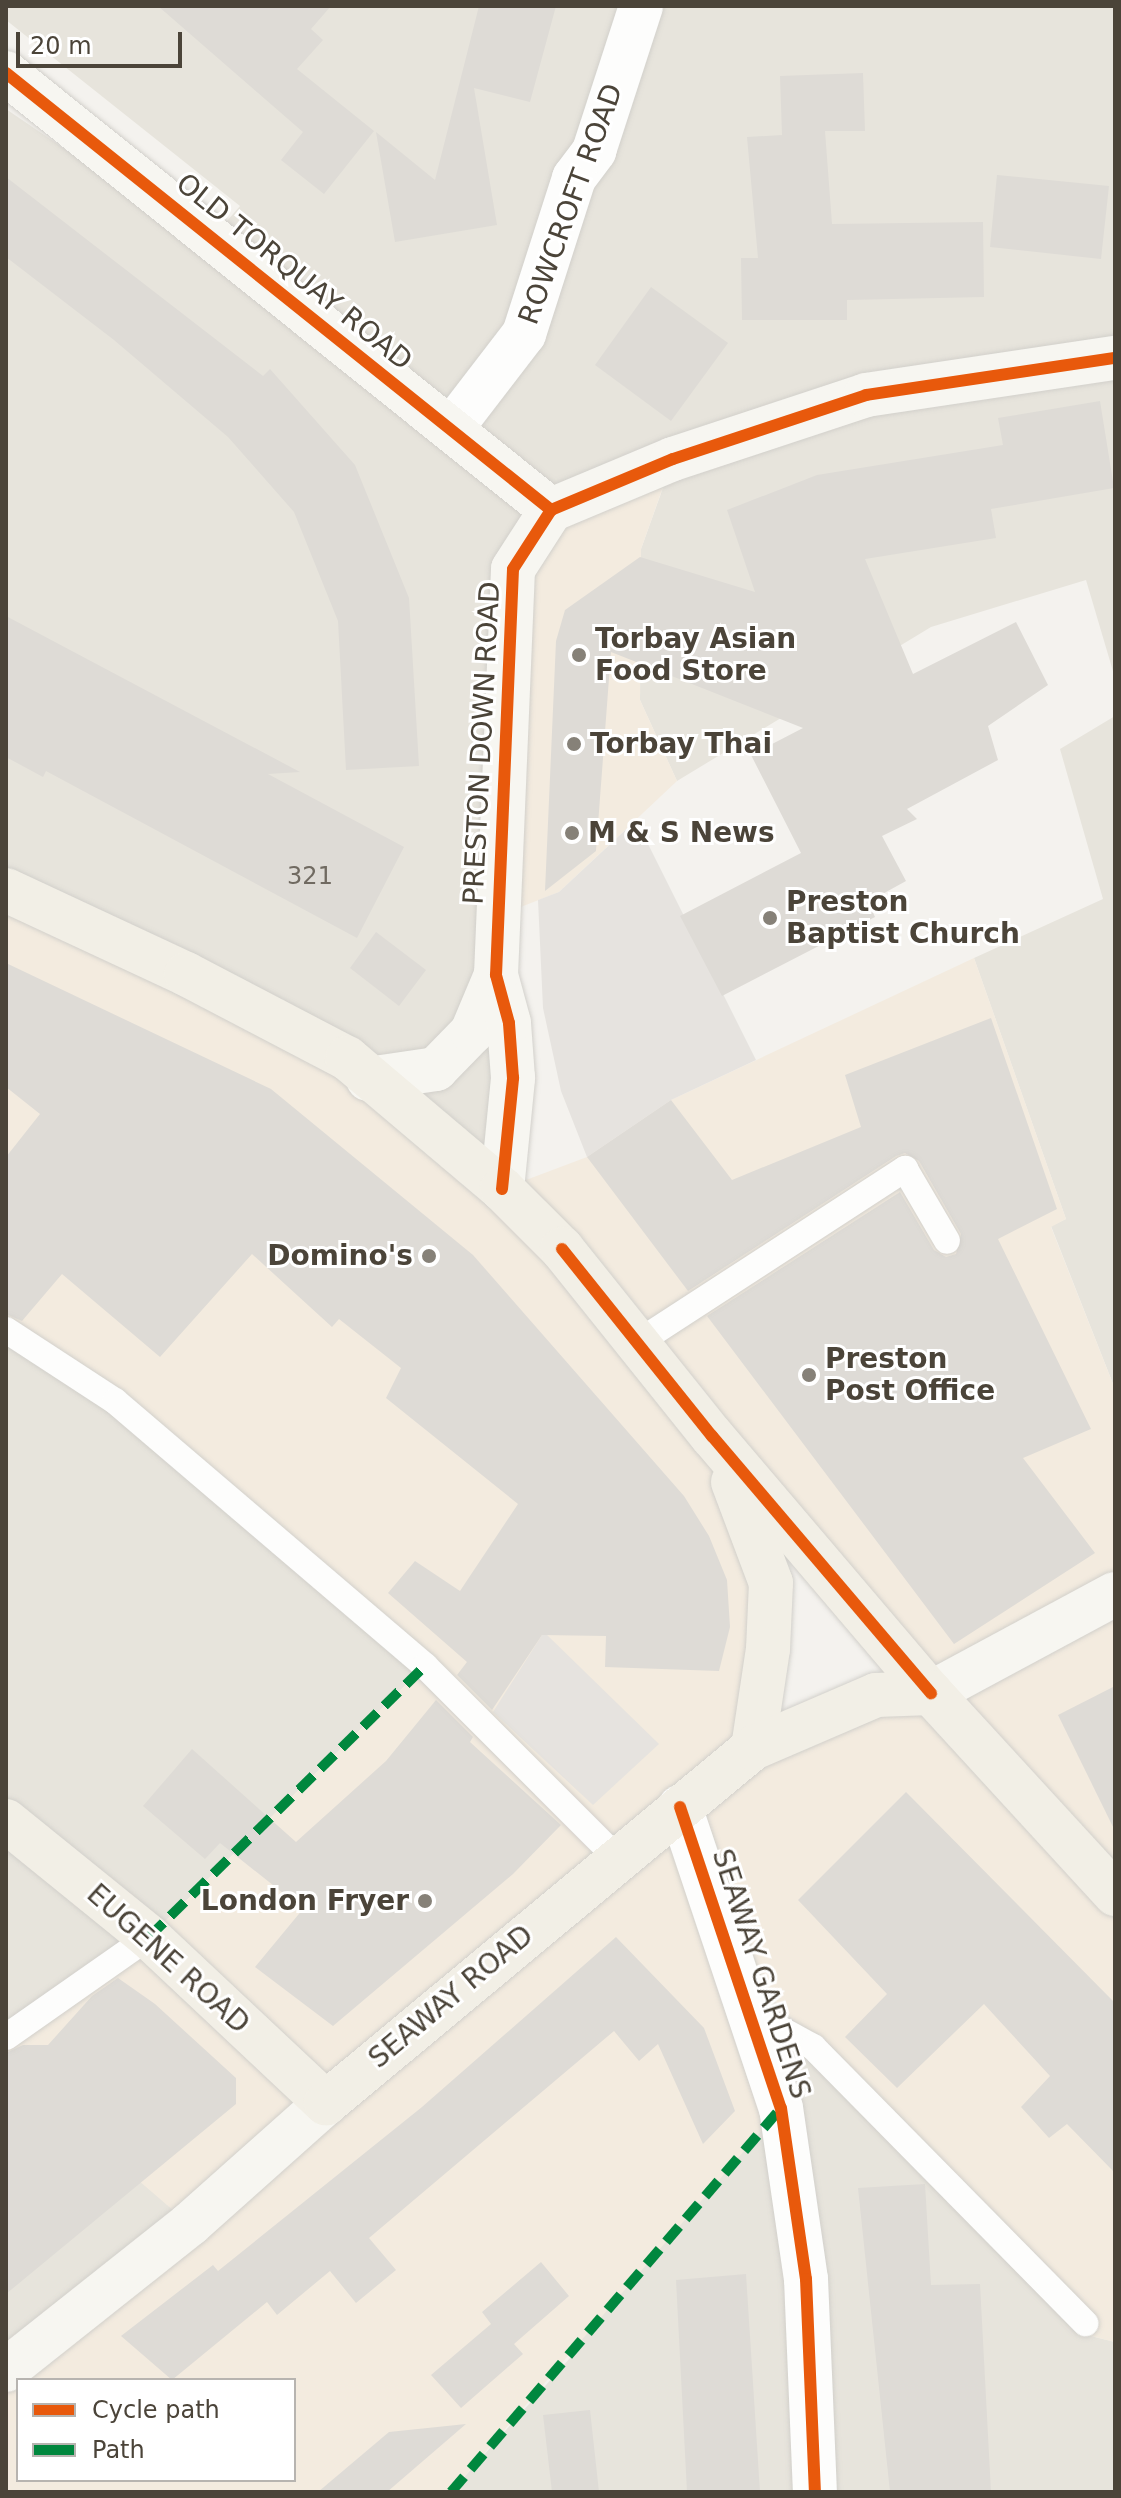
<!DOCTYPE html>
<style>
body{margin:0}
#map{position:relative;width:1121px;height:2498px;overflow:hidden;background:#f4f2ee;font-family:"DejaVu Sans",sans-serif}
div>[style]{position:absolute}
.residential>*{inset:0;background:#e7e4dc}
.commercial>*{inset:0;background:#f3ebdf}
.parking>*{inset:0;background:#e6e3df}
.building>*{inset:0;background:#dedbd6}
.roads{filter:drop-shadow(0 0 2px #d2d0cb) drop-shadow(0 0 2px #d2d0cb)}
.lane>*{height:26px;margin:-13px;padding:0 13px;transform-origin:13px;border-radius:13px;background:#fdfdfc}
.street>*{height:44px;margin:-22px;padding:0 22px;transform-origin:22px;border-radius:22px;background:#fdfdfc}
.secondary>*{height:44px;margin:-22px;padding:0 22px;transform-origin:22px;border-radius:22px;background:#f7f6f1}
.primary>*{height:44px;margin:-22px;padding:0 22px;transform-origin:22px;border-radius:22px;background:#f2efe6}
.quiet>*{height:10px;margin-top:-5px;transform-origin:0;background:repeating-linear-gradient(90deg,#00873e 0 20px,transparent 0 30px)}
.cycleway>*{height:12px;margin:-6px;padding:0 6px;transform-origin:6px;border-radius:6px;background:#e8590c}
.dots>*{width:22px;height:22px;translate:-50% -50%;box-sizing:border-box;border:4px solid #fff;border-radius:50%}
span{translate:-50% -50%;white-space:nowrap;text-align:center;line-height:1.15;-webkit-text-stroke:6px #fff;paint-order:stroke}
.number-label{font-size:24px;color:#706a61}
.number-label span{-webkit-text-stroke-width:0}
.street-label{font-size:28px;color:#4b4439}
.poi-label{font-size:28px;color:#4b4439;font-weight:700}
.left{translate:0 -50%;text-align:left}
.right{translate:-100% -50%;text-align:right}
.frame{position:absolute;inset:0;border:8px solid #4b4439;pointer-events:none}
.legend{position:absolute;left:16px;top:2378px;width:280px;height:104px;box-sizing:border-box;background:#fff;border:2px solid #b7b4b0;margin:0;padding:10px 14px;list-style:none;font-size:24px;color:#4b4439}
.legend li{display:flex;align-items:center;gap:16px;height:40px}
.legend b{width:40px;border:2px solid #b7b4b0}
.scale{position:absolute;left:16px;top:32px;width:166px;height:36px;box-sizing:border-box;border:4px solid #4b4439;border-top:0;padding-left:10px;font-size:24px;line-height:28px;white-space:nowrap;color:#4b4439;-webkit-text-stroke:6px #fff;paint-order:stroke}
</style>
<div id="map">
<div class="residential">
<div style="clip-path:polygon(6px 6px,1115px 6px,1115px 678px,1086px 580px,931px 627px,677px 781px,640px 700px,641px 549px,673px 460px,513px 569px,502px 1189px,6px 890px,6px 109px,100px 173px,213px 237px,240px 206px,6px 20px)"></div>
<div style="clip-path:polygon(1115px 716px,1115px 1389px,1051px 1226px,1066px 1219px,974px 958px,1103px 899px,1060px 749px)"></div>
<div style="clip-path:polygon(6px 1330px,425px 1666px,149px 1937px,6px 2037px)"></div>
<div style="clip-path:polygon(734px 1957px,1091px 2336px,1115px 2342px,1115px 2492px,451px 2492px,570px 2358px)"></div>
<div style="clip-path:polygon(6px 2066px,190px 2224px,6px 2370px)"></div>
</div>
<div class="commercial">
<div style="clip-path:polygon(673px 459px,641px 549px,640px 700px,677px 781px,559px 892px,498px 916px,513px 569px,551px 510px)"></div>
<div style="clip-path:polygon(evenodd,6px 890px,186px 974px,502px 1189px,587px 1157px,671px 1100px,974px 958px,1066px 1219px,1051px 1227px,1115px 1389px,1115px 2342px,1091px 2336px,735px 1958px,781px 2108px,451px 2492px,6px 2492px,6px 2370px,189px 2224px,6px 2066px,6px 2037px,149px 1937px,425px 1666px,6px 1330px,6px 890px,715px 1439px,930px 1693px,753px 1747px,754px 1528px,715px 1439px,6px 890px,18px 2380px,294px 2380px,294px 2480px,18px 2480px,18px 2380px)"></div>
</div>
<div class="parking">
<div style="clip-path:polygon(636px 820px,756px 1060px,671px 1100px,587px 1157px,561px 1091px,543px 1008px,538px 900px,559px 892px)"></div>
<div style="clip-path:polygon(544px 1632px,659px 1744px,593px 1805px,493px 1712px)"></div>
</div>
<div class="building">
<div style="clip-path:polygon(158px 6px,331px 6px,311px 29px,323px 40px,297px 69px,374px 131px,324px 194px,281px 160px,303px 132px)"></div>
<div style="clip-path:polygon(479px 6px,556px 6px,530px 102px,474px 88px,497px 225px,395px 242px,376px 132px,435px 180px)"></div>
<div style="clip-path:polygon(863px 73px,865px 131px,825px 131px,832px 224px,983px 222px,984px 297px,847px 300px,847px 320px,742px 320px,741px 258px,758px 258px,747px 137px,782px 135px,780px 76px)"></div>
<div style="clip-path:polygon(997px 175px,1109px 186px,1101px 259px,990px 247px)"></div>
<div style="clip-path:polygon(6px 177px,263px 376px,270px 369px,355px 465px,409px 598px,419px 766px,346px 770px,338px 621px,294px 512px,228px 437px,114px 340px,6px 257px)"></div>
<div style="clip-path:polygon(651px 287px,728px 343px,671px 421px,595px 365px)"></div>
<div style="clip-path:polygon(1100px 401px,1114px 488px,991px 509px,996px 538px,865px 559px,913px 674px,1016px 622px,1048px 685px,988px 726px,998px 760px,907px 809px,917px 819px,882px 836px,906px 881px,868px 902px,875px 917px,722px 996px,680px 916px,801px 853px,751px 755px,803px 728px,611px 652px,596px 851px,545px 891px,556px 641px,565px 610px,640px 557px,755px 592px,727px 510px,817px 475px,1003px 445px,998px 418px)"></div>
<div style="clip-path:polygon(6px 616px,300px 772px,268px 774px,404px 847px,357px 938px,46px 771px,43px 777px,6px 757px)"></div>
<div style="clip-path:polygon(376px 932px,426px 970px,399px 1006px,350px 968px)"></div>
<div style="clip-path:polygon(6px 963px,271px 1089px,473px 1255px,684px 1496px,709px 1536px,727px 1580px,730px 1627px,719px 1671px,605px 1667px,606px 1636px,542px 1635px,492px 1710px,457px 1675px,467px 1662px,388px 1593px,415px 1561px,460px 1591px,518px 1504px,386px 1398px,401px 1368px,339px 1319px,332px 1327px,252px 1254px,160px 1357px,62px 1274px,22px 1321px,6px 1314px,6px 1157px,40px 1114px,6px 1087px)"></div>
<div style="clip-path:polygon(991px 1018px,1057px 1209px,998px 1239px,1091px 1429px,1023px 1458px,1095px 1553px,954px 1644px,707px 1316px,900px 1192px,934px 1250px,946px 1257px,956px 1254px,961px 1234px,919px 1161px,905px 1153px,896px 1156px,688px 1291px,587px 1157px,671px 1100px,732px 1180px,861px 1127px,845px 1075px)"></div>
<div style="clip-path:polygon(1115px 1686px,1115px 1831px,1058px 1715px)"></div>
<div style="clip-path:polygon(436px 1700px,473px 1737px,470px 1742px,561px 1825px,513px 1874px,333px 2026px,255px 1967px,303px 1909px,220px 1843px,205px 1859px,143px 1806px,192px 1749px,296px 1842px,386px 1761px)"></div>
<div style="clip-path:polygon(906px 1792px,1115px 2003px,1115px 2173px,1067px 2124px,1049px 2138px,1021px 2107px,1050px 2076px,984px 2004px,897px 2088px,845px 2037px,887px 1994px,798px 1900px)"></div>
<div style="clip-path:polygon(616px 1937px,704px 2028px,735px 2111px,703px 2144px,658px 2044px,639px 2061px,614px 2031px,369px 2238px,396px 2270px,356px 2303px,330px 2271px,277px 2315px,267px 2302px,172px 2380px,121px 2336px,213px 2265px,218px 2271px,422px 2107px)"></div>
<div style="clip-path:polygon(118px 1978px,155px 2004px,236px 2078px,236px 2104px,6px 2294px,6px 2053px,23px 2045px,48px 2045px,92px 1996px)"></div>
<div style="clip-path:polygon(925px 2184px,931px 2285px,980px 2284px,991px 2492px,890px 2492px,858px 2188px)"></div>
<div style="clip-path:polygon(541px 2262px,569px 2296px,514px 2344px,523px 2354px,461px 2408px,431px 2375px,491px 2324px,482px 2312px)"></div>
<div style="clip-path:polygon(746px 2274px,760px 2492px,687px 2492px,676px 2280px)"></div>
<div style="clip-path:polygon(590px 2410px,599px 2492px,552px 2492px,543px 2415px)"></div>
<div style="clip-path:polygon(466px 2424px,387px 2492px,318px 2492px,389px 2432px)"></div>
</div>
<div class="roads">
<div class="lane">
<div style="left:6px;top:1330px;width:130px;rotate:33.1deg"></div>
<div style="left:115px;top:1401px;width:408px;rotate:40.5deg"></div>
<div style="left:425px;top:1666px;width:272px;rotate:45deg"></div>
<div style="left:637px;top:1343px;width:320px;rotate:-33deg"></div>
<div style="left:905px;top:1169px;width:83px;rotate:59.7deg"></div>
<div style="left:751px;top:2013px;width:71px;rotate:28.7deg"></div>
<div style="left:813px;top:2047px;width:388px;rotate:45.4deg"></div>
<div style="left:6px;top:2037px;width:174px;rotate:-35deg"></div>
</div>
<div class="street">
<div style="left:451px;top:429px;width:120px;rotate:-52.5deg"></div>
<div style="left:524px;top:334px;width:164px;rotate:-72.2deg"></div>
<div style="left:574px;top:178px;width:34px;rotate:-53deg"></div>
<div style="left:594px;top:151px;width:152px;rotate:-72deg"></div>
<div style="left:680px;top:1807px;width:317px;rotate:71.5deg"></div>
<div style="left:781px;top:2108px;width:173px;rotate:81.7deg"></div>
<div style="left:806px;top:2279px;width:213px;rotate:87.6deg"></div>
</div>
<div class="secondary">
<div style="left:6px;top:73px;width:699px;rotate:38.72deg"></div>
<div style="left:368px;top:1079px;width:69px;rotate:-8.4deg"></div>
<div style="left:436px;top:1069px;width:52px;rotate:-45.8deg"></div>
<div style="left:472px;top:1032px;width:62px;rotate:-67.2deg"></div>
<div style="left:502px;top:1189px;width:112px;rotate:-84.3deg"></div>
<div style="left:513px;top:1078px;width:55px;rotate:-94.2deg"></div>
<div style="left:509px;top:1023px;width:50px;rotate:-105.2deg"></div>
<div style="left:496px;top:975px;width:406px;rotate:-87.6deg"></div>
<div style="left:513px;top:569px;width:70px;rotate:-57.2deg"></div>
<div style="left:551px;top:510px;width:132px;rotate:-22.7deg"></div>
<div style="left:673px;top:459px;width:203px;rotate:-18.3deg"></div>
<div style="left:866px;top:395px;width:252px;rotate:-8.5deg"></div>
<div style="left:931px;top:1693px;width:209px;rotate:-28.3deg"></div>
<div style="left:6px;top:2370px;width:235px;rotate:-38.4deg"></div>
<div style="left:190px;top:2224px;width:182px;rotate:-41.7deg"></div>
</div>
<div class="primary">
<div style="left:6px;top:890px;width:199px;rotate:25deg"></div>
<div style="left:186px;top:974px;width:182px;rotate:27.6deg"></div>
<div style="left:347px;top:1058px;width:203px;rotate:40.2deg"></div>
<div style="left:502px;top:1189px;width:85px;rotate:45deg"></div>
<div style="left:562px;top:1249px;width:240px;rotate:51.3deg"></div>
<div style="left:712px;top:1436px;width:338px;rotate:49.6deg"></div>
<div style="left:931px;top:1693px;width:273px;rotate:47.5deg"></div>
<div style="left:733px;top:1482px;width:108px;rotate:69.4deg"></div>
<div style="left:771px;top:1583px;width:66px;rotate:92.6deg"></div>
<div style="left:768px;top:1649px;width:100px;rotate:98.6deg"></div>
<div style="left:6px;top:1821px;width:184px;rotate:39deg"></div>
<div style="left:149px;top:1937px;width:243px;rotate:43.2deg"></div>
<div style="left:326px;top:2103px;width:555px;rotate:-39.74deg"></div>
<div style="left:753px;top:1748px;width:134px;rotate:-23.3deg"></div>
<div style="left:876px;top:1695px;width:55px;rotate:-2.1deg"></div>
</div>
</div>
<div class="quiet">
<div style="left:149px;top:1937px;width:387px;rotate:-44.5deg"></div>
<div style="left:451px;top:2492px;width:506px;rotate:-49.33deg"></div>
</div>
<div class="cycleway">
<div style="left:6px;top:73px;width:699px;rotate:38.72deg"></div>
<div style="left:502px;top:1189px;width:112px;rotate:-84.3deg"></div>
<div style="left:513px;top:1078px;width:55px;rotate:-94.2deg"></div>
<div style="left:509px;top:1023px;width:50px;rotate:-105.2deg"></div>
<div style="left:496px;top:975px;width:406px;rotate:-87.6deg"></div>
<div style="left:513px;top:569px;width:70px;rotate:-57.2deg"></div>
<div style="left:551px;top:510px;width:132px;rotate:-22.7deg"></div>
<div style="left:673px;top:459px;width:203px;rotate:-18.3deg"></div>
<div style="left:866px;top:395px;width:252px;rotate:-8.5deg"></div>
<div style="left:562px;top:1249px;width:240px;rotate:51.3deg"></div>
<div style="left:712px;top:1436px;width:338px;rotate:49.6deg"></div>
<div style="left:680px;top:1807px;width:317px;rotate:71.5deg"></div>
<div style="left:781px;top:2108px;width:173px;rotate:81.7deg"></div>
<div style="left:806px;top:2279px;width:213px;rotate:87.6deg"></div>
</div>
<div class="dots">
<div style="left:579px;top:655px;background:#868178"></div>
<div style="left:574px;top:744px;background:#868178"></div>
<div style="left:572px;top:833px;background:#868178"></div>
<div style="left:770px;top:918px;background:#868178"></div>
<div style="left:429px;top:1256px;background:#868178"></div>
<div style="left:809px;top:1375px;background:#868178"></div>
<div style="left:425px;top:1901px;background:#868178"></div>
</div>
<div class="number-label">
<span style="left:310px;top:877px">321</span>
</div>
<div class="street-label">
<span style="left:571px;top:204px;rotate:-70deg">ROWCROFT ROAD</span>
<span style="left:294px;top:272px;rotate:39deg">OLD TORQUAY ROAD</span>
<span style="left:482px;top:743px;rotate:-87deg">PRESTON DOWN ROAD</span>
<span style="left:168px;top:1959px;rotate:42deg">EUGENE ROAD</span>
<span style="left:761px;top:1974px;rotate:72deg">SEAWAY GARDENS</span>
<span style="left:451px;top:1997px;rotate:-40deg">SEAWAY ROAD</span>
</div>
<div class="poi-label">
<span class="left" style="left:595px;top:655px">Torbay Asian<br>Food Store</span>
<span class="left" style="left:590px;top:744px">Torbay Thai</span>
<span class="left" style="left:588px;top:833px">M &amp; S News</span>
<span class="left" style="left:786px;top:918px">Preston<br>Baptist Church</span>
<span class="right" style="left:413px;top:1256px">Domino's</span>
<span class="left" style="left:825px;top:1375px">Preston<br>Post Office</span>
<span class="right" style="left:409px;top:1901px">London Fryer</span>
</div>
<div class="frame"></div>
<ul class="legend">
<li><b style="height:10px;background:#e8590c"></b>Cycle path</li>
<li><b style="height:10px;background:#00873e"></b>Path</li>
</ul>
<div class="scale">20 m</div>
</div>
